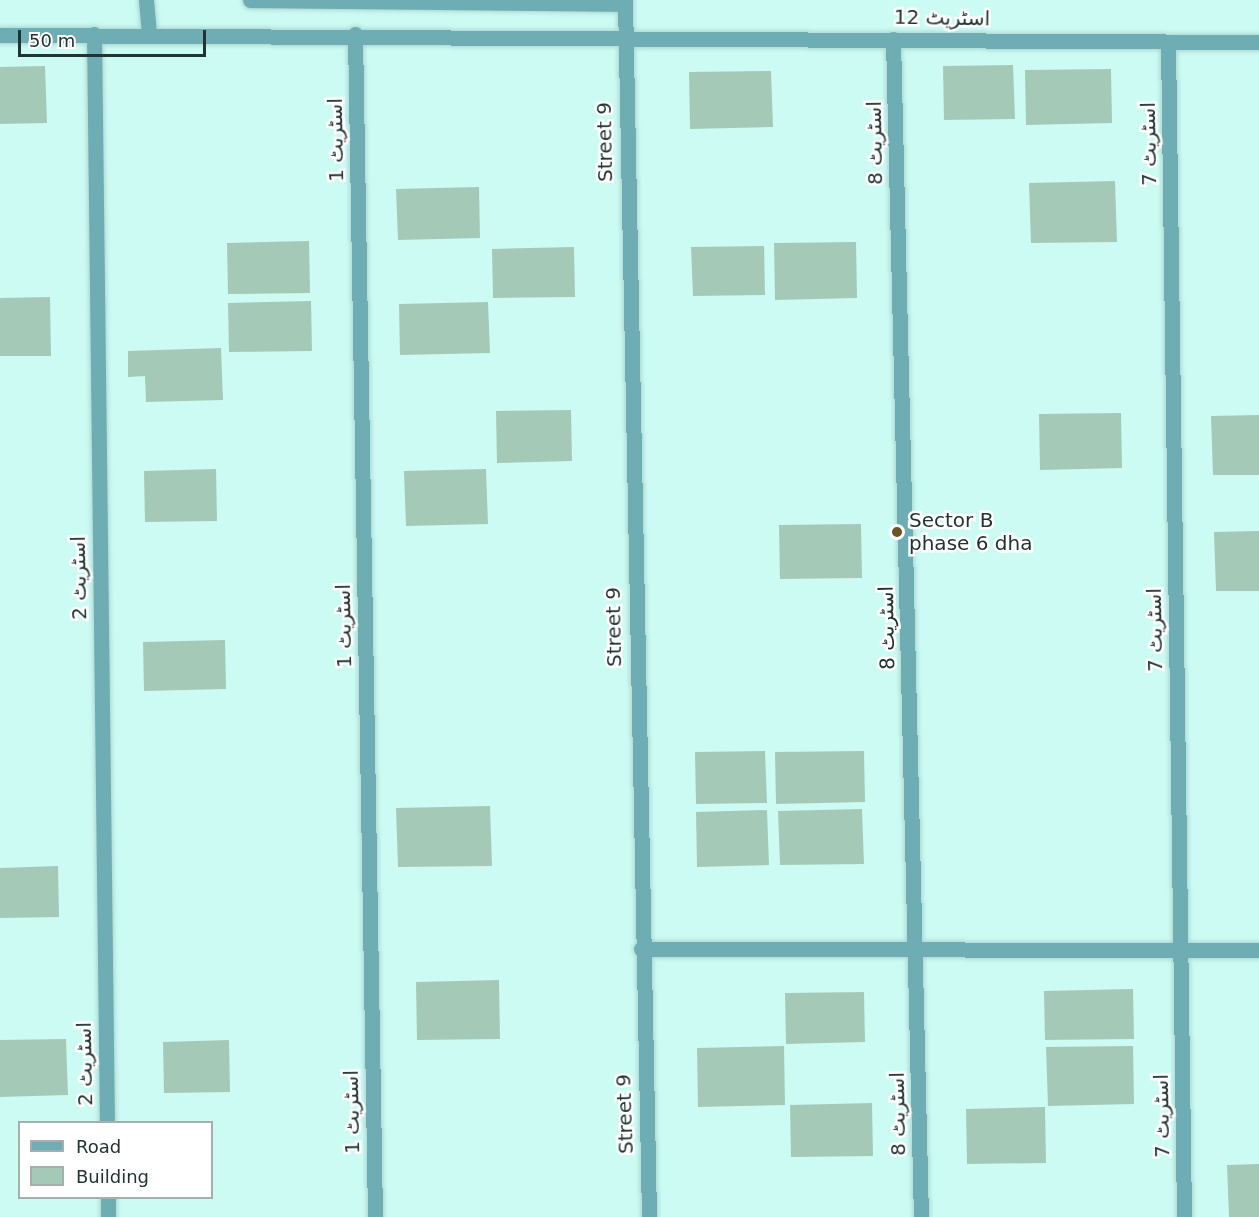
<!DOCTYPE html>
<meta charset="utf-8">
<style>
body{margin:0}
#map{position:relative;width:1259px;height:1217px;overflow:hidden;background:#ccfbf4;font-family:"DejaVu Sans",Cairo,sans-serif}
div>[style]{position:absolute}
.building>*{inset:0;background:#a4cab7}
.roads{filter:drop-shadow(0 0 2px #add7d1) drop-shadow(0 0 2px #add7d1)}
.street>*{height:15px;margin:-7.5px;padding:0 7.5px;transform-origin:7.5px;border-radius:7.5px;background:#6fadb5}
.dots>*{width:16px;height:16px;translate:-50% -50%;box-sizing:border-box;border:3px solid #fff;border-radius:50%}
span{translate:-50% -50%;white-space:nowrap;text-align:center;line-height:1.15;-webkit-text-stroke:5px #fff;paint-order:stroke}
.street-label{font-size:20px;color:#223432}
.poi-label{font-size:20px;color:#223432}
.left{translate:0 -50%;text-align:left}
.legend{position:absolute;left:18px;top:1121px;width:195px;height:78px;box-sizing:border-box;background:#fff;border:2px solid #a7aead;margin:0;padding:8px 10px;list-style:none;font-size:18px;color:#223432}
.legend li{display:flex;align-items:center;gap:12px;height:30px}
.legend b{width:30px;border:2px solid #a7aead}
.scale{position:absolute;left:18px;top:30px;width:188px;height:27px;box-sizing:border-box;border:3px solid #223432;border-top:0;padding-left:8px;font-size:18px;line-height:21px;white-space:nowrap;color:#223432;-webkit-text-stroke:4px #fff;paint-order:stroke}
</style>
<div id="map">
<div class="building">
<div style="clip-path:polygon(1013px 65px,1015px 119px,944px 120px,943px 66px)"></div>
<div style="clip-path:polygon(45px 66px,47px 123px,0 124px,0 67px)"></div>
<div style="clip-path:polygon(1111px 69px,1112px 123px,1026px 125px,1025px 70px)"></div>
<div style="clip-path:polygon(771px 71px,773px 127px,690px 129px,689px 72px)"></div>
<div style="clip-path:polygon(1115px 181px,1117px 242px,1031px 243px,1029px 183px)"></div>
<div style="clip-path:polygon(479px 187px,480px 238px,398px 240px,396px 189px)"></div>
<div style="clip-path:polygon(309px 241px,310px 293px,228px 294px,227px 243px)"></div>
<div style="clip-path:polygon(856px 242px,857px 298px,775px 300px,774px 243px)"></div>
<div style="clip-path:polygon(764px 246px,765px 295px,693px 296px,691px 247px)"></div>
<div style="clip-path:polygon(574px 247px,575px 297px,493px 298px,492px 249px)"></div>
<div style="clip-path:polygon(50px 297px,51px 356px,0 356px,0 298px)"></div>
<div style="clip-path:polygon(311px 301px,312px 351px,229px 352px,228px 303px)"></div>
<div style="clip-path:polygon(488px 302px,490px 353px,400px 355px,399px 304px)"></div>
<div style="clip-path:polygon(221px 348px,223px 400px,146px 402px,145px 376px,128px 377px,128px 351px)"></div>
<div style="clip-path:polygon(571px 410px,572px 461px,497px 463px,496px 411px)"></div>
<div style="clip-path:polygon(1121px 413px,1122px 468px,1040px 470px,1039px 414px)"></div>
<div style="clip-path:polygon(1259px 415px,1259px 475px,1213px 475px,1211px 416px)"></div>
<div style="clip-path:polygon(216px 469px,217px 521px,145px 522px,144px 471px)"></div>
<div style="clip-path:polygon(486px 469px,488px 524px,406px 526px,404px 471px)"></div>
<div style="clip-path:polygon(861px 524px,862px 578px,780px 579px,779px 525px)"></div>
<div style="clip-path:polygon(1259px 531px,1259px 591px,1216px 591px,1214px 532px)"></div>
<div style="clip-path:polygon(225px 640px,226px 689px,144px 691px,143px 642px)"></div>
<div style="clip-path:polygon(765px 751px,767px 803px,696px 804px,695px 752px)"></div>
<div style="clip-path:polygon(864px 751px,865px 802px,776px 804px,775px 752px)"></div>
<div style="clip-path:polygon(490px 806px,492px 866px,398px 867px,396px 808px)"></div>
<div style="clip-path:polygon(862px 809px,864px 864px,780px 865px,778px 811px)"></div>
<div style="clip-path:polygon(767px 810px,769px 865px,697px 867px,696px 812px)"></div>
<div style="clip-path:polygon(58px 866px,59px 917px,0 918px,0 868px)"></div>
<div style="clip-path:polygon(499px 980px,500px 1039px,417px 1040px,416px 982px)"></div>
<div style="clip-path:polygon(1133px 989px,1134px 1039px,1045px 1040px,1044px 991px)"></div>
<div style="clip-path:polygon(864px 992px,865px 1042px,786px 1044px,785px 993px)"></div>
<div style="clip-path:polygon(66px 1039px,68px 1095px,0 1097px,0 1040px)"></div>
<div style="clip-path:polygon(229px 1040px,230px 1092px,164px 1093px,163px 1042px)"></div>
<div style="clip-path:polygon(784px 1046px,785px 1105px,698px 1107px,697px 1048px)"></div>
<div style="clip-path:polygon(1133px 1046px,1134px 1104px,1048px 1106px,1046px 1047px)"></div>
<div style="clip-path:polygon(872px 1103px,873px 1156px,791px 1157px,790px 1105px)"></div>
<div style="clip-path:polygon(1045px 1107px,1046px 1163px,967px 1164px,966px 1109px)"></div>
<div style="clip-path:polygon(1259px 1164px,1259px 1217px,1229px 1217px,1227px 1165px)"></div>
</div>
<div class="roads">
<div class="street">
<div style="left:146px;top:0;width:34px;rotate:85deg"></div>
<div style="left:250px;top:0;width:375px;rotate:0.6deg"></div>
<div style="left:625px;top:0;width:1217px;rotate:88.87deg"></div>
<div style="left:94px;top:34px;width:1088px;rotate:89.32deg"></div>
<div style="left:355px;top:34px;width:1183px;rotate:89.03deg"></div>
<div style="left:0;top:35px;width:1259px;rotate:0.32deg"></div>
<div style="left:893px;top:39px;width:1178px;rotate:88.64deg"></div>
<div style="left:1168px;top:42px;width:1175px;rotate:89.22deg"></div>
<div style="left:641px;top:949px;width:618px;rotate:0.09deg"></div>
<div style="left:108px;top:1198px;width:19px;rotate:90deg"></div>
</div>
</div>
<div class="dots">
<div style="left:897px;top:532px;background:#6d5224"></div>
</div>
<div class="street-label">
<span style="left:942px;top:18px;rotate:1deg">اسٹریٹ 12</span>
<span style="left:336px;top:140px;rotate:-91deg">اسٹریٹ 1</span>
<span style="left:605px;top:142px;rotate:-91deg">Street 9</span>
<span style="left:875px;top:143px;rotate:-91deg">اسٹریٹ 8</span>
<span style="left:1149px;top:144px;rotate:-91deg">اسٹریٹ 7</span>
<span style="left:79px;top:578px;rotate:-91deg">اسٹریٹ 2</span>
<span style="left:344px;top:626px;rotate:-91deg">اسٹریٹ 1</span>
<span style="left:614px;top:627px;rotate:-91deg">Street 9</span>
<span style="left:887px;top:628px;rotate:-91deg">اسٹریٹ 8</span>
<span style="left:1155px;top:630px;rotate:-91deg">اسٹریٹ 7</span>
<span style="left:85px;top:1064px;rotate:-91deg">اسٹریٹ 2</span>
<span style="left:352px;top:1112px;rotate:-91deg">اسٹریٹ 1</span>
<span style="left:625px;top:1114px;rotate:-92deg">Street 9</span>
<span style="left:898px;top:1114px;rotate:-91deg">اسٹریٹ 8</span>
<span style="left:1162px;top:1116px;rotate:-91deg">اسٹریٹ 7</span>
</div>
<div class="poi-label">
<span class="left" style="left:909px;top:532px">Sector B<br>phase 6 dha</span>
</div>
<ul class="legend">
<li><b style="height:8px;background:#6fadb5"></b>Road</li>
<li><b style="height:16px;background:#a4cab7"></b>Building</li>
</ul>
<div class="scale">50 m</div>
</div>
